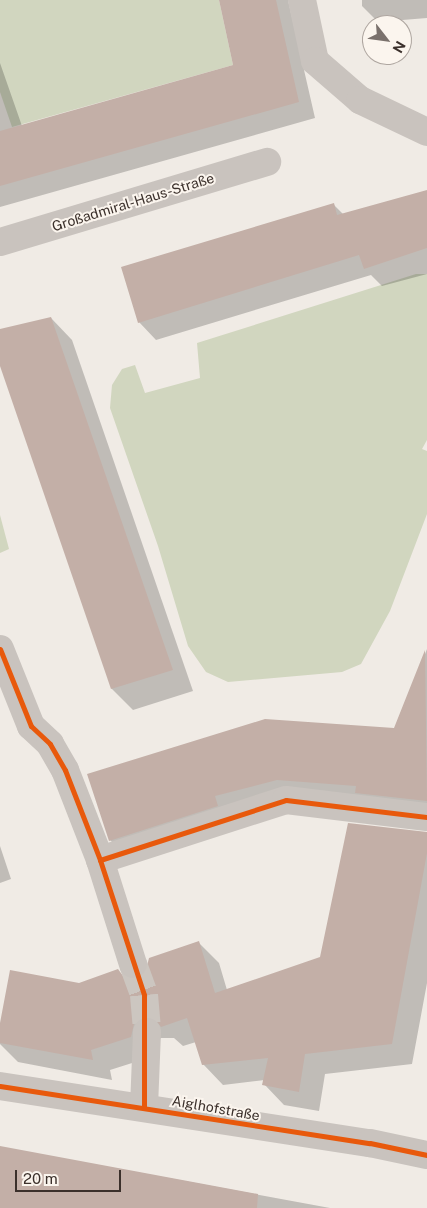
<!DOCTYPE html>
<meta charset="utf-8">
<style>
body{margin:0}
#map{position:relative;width:427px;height:1208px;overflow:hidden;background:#f0ebe5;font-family:"Public Sans",sans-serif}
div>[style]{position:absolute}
.green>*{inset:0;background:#d1d6bf}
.shadow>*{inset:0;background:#0003}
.building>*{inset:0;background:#c3afa7}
.minor-tunnel>*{height:28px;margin-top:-14px;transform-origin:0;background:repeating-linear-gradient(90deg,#ccc6c0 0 28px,transparent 0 42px)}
.minor>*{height:28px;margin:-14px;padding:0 14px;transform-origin:14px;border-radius:14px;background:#c9c3be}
.cycleway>*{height:5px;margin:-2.5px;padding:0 2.5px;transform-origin:2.5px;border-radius:2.5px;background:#e8590c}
span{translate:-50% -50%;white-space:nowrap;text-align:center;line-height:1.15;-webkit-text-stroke:4px #fbf5ee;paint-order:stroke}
.street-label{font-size:14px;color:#3b302b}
.north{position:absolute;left:362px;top:15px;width:50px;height:50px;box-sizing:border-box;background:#fbf5ee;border:1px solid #aea6a0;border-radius:50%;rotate:120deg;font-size:14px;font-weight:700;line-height:20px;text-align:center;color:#3b302b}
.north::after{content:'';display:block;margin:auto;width:18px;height:22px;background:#7a716c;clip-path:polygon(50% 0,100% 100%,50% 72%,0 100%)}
.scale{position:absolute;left:15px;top:1170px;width:106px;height:22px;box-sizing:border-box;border:2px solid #3b302b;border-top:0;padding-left:6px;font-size:15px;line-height:18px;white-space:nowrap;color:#3b302b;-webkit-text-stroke:4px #fbf5ee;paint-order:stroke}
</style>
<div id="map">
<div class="green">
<div style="clip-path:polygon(0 0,219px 0,233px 65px,12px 127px,0 92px)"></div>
<div style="clip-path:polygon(416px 274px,427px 274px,427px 440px,422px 449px,427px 451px,427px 514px,390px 611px,361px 664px,342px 672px,228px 682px,206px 672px,188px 646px,158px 546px,110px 408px,112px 385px,122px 369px,135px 365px,145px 393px,200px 378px,197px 343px)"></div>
<div style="clip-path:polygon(0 515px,9px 549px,0 553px)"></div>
</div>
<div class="shadow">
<div style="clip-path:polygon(220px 0,288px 0,315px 118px,0 207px,0 63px,22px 126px,235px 66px)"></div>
<div style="clip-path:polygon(362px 0,427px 0,427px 18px,378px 22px,362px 6px)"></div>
<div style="clip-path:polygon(427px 191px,427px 274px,382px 286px,371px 275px,156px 340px,139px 322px,333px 204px,344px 215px)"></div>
<div style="clip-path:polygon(51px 318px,72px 340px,193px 691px,133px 710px,112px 689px,0 362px,0 330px)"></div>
<div style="clip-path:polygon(427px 649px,427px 817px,295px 797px,128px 858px,110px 840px,89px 774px,395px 730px)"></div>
<div style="clip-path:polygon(427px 836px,427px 983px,412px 1064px,325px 1074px,319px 1111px,284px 1105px,264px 1084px,265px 1080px,223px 1085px,203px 1064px,196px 1042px,183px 1046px,174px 1038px,161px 1038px,153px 1044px,151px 1057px,110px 1070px,112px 1080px,18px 1062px,0 1044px,0 1030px,79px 984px,118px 971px,125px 978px,137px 980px,199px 943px,219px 963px,227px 990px,321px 958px)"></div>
<div style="clip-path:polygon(0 846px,11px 879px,0 883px)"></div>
<div style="clip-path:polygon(0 1147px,330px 1208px,0 1208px)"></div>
</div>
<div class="building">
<div style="clip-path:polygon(219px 0,276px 0,299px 102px,0 186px,0 131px,233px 65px)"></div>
<div style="clip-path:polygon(427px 190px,427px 248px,364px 269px,359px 255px,138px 323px,121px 267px,334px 203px,337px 215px)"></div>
<div style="clip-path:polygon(51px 317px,173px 670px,111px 689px,0 366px,0 329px)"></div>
<div style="clip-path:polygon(425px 650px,427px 801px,355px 793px,356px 786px,277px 780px,215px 796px,218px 806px,109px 841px,87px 774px,265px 719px,394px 728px)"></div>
<div style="clip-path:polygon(348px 823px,427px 832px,427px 853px,392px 1044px,305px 1054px,299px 1092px,262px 1085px,268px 1058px,202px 1065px,187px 1018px,161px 1027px,155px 1019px,140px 1018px,134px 1024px,131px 1037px,91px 1050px,93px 1060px,0 1043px,0 1023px,10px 970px,79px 983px,118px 969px,123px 976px,137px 979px,145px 974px,149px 958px,199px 941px,215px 993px,320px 957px)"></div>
<div style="clip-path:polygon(0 1146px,258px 1194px,257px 1208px,0 1208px)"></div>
</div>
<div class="minor-tunnel">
<div style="left:133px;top:964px;width:33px;rotate:70deg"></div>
<div style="left:144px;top:995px;width:37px;rotate:85deg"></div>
</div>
<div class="minor">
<div style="left:302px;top:0;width:62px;rotate:78deg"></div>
<div style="left:315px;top:61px;width:60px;rotate:40.9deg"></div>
<div style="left:360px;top:100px;width:74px;rotate:25.5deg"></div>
<div style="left:0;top:242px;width:279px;rotate:-16.7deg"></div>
<div style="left:0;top:649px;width:83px;rotate:68.1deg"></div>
<div style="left:31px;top:726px;width:26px;rotate:43deg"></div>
<div style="left:50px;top:744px;width:30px;rotate:60deg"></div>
<div style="left:65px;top:770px;width:97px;rotate:68.7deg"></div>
<div style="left:100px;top:860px;width:109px;rotate:72.4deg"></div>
<div style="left:100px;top:860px;width:195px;rotate:-17.9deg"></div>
<div style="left:286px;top:800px;width:142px;rotate:6.9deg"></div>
<div style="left:0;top:1086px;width:374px;rotate:8.8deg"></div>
<div style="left:370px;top:1143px;width:58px;rotate:11.9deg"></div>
<div style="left:144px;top:1107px;width:75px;rotate:-87.7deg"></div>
</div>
<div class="cycleway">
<div style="left:0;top:649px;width:83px;rotate:68.1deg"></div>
<div style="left:31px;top:726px;width:26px;rotate:43deg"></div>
<div style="left:50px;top:744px;width:30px;rotate:60deg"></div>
<div style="left:65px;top:770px;width:97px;rotate:68.7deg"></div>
<div style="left:100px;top:860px;width:142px;rotate:71.9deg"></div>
<div style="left:144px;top:995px;width:112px;rotate:90deg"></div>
<div style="left:100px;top:860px;width:195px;rotate:-17.9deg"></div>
<div style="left:286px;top:800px;width:142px;rotate:6.9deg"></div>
<div style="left:0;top:1086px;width:374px;rotate:8.8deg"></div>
<div style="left:370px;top:1143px;width:58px;rotate:11.9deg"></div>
</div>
<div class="street-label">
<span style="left:133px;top:202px;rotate:-17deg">Großadmiral-Haus-Straße</span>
<span style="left:216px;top:1108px;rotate:10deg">Aiglhofstraße</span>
</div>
<div class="north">N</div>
<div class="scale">20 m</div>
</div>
